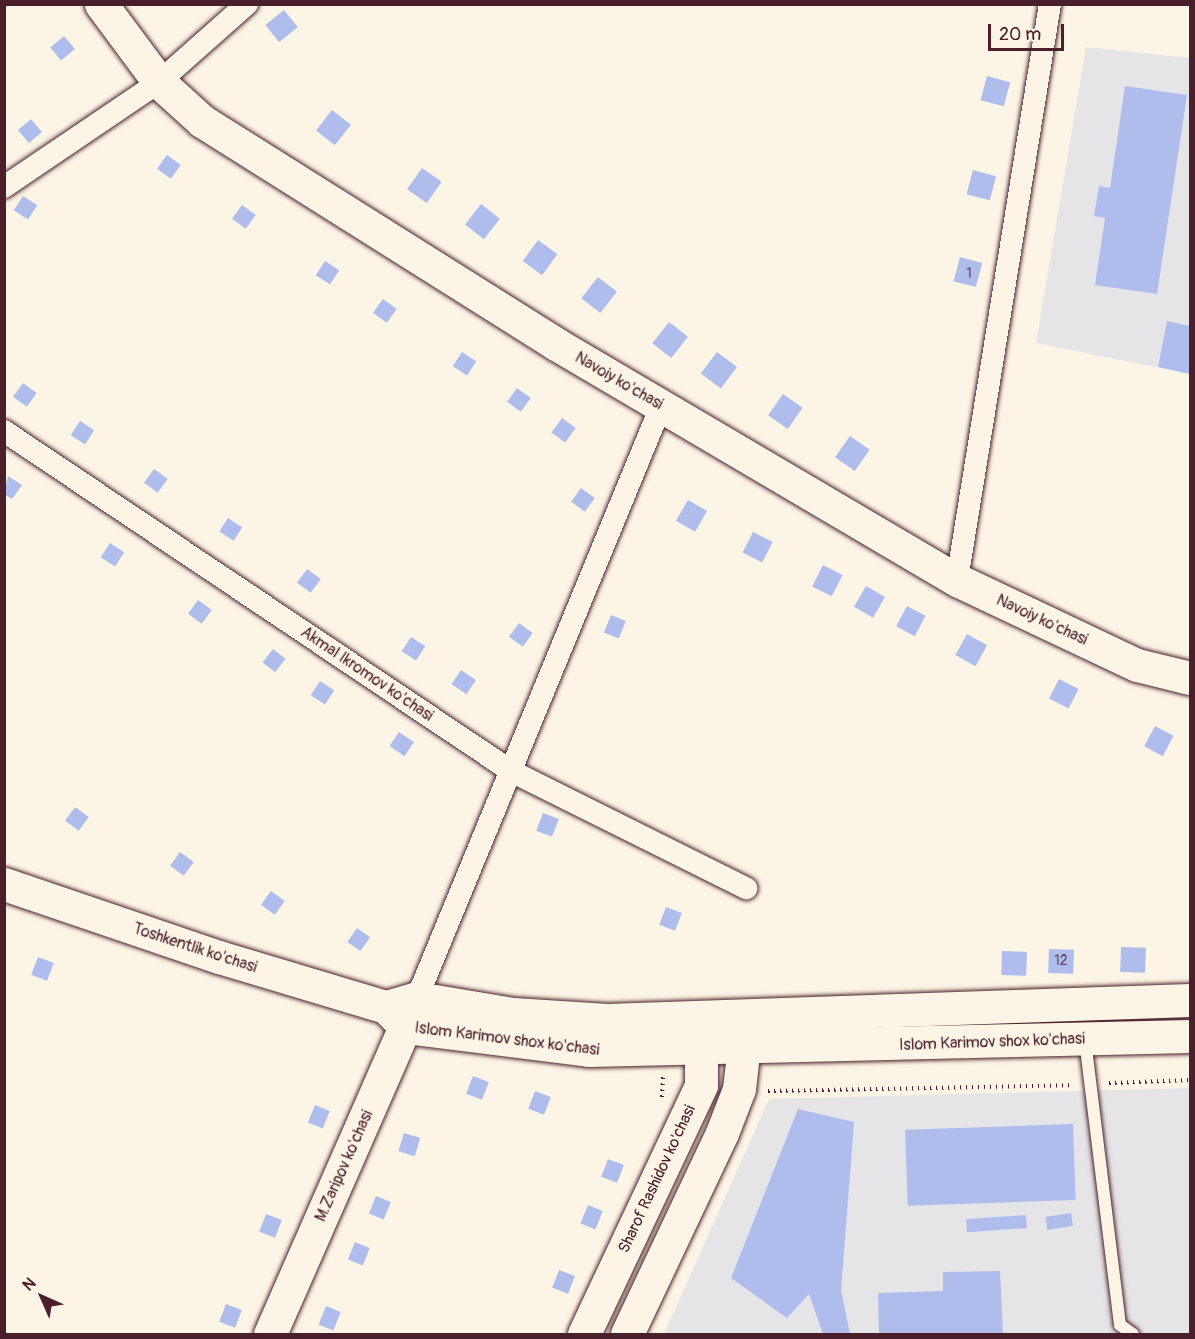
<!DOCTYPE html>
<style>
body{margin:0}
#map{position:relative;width:1195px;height:1339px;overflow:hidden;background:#fcf5e5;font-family:Pangolin,sans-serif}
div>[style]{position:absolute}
.built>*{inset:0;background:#e5e4e7}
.building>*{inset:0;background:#afbded;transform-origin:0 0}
.path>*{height:4px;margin-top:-2px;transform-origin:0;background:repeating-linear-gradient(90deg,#4a1f2b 0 1.5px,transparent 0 6px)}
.roads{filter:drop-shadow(0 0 2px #4a1f2b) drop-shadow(0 0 2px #4a1f2b)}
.lane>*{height:12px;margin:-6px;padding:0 6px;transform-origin:6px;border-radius:6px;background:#fcf5e5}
.street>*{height:22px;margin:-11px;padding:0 11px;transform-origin:11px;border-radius:11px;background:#fcf5e5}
.secondary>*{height:33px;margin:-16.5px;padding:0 16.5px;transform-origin:16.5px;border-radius:16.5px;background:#fcf5e5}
span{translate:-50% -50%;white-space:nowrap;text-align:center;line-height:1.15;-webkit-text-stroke:4.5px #fcf5e5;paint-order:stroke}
.number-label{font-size:14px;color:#63465c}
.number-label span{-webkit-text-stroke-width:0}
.street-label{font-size:16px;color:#4a1f2b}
.frame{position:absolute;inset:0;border:6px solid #4a1f2b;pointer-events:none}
.north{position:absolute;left:12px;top:1267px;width:60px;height:60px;-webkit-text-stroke:4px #fcf5e5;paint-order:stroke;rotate:315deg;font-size:16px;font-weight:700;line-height:24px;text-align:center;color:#4a1f2b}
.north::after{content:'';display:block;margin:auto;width:21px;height:27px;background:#4a1f2b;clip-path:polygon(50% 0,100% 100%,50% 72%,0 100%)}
.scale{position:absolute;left:988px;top:24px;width:76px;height:27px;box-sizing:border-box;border:3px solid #4a1f2b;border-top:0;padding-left:8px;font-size:18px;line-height:21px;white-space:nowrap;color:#4a1f2b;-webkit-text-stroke:4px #fcf5e5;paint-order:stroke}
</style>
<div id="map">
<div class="built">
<div style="clip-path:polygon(1086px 47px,1190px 58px,1190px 374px,1036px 343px)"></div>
<div style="clip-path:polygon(1190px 1088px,1190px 1334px,664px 1334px,769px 1099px)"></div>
</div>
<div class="building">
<div style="left:284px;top:10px;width:22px;height:24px;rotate:51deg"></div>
<div style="left:64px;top:36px;width:17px;height:18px;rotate:50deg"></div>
<div style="left:987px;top:76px;width:24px;height:25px;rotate:15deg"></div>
<div style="clip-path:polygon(1125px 86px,1187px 95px,1157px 294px,1095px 285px,1105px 218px,1094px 216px,1099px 186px,1110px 188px)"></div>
<div style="left:332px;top:110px;width:24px;height:26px;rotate:38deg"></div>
<div style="left:31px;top:119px;width:17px;height:17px;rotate:50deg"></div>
<div style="left:167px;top:155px;width:17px;height:17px;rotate:36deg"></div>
<div style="left:422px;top:168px;width:24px;height:26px;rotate:35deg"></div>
<div style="left:973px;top:170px;width:24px;height:25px;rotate:15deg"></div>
<div style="left:23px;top:196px;width:17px;height:17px;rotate:33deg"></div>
<div style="left:481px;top:204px;width:24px;height:26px;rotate:38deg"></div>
<div style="left:242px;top:205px;width:17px;height:17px;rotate:36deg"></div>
<div style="left:538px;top:240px;width:24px;height:26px;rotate:36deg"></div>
<div style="left:960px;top:257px;width:23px;height:25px;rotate:15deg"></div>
<div style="left:325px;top:261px;width:17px;height:17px;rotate:33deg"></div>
<div style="left:598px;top:277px;width:24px;height:27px;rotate:38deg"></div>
<div style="left:383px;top:299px;width:17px;height:17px;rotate:36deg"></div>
<div style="clip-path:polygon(1167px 321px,1190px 326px,1190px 374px,1158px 367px)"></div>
<div style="left:669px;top:322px;width:24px;height:27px;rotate:38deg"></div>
<div style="left:462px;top:352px;width:17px;height:17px;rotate:33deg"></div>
<div style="left:717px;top:352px;width:25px;height:27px;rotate:37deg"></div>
<div style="left:23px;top:383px;width:17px;height:17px;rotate:36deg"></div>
<div style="left:517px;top:388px;width:17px;height:17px;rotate:36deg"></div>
<div style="left:783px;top:394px;width:24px;height:26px;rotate:35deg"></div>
<div style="left:562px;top:418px;width:17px;height:18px;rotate:36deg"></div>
<div style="left:80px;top:421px;width:17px;height:17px;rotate:33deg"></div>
<div style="left:850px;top:436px;width:24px;height:26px;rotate:35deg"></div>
<div style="left:154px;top:469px;width:17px;height:17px;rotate:36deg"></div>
<div style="clip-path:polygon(8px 476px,22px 485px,12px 499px,4px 494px)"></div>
<div style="left:581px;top:488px;width:17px;height:17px;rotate:36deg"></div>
<div style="left:688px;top:500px;width:22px;height:24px;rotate:30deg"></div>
<div style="left:228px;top:518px;width:17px;height:16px;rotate:33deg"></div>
<div style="left:753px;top:532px;width:22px;height:23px;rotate:27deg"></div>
<div style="left:110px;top:543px;width:17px;height:17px;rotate:33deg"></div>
<div style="left:823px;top:565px;width:22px;height:24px;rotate:27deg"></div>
<div style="left:307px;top:569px;width:17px;height:17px;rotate:36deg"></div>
<div style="left:866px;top:586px;width:22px;height:24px;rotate:30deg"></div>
<div style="left:198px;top:600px;width:17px;height:17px;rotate:36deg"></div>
<div style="left:907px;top:606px;width:21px;height:23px;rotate:28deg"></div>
<div style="left:611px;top:615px;width:16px;height:19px;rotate:22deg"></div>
<div style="left:519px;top:623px;width:17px;height:17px;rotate:36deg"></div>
<div style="left:967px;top:634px;width:23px;height:24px;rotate:29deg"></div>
<div style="left:411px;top:637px;width:17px;height:17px;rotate:33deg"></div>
<div style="left:273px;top:649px;width:16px;height:17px;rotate:38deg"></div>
<div style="left:461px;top:670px;width:18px;height:17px;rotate:34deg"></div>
<div style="left:1059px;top:679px;width:22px;height:22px;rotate:27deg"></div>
<div style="left:320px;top:681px;width:17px;height:17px;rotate:33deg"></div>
<div style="left:1155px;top:726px;width:21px;height:23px;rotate:28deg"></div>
<div style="left:399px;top:732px;width:18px;height:17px;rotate:34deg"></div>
<div style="left:75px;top:807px;width:17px;height:17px;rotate:36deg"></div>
<div style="left:543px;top:813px;width:17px;height:19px;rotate:21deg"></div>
<div style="left:180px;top:852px;width:17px;height:17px;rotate:36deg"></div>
<div style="left:271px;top:891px;width:17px;height:17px;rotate:36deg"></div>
<div style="left:666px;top:907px;width:17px;height:19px;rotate:21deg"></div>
<div style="left:357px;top:928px;width:16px;height:17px;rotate:35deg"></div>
<div style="left:1121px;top:947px;width:25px;height:25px;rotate:2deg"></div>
<div style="left:1049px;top:949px;width:25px;height:24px;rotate:2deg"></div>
<div style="left:1002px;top:951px;width:25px;height:24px;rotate:2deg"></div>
<div style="left:38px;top:957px;width:17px;height:19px;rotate:21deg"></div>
<div style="left:473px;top:1076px;width:17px;height:19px;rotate:21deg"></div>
<div style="left:535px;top:1091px;width:17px;height:19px;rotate:21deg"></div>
<div style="left:315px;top:1105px;width:16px;height:19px;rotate:22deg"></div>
<div style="clip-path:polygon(798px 1109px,854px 1122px,841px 1290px,850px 1334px,823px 1334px,809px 1294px,787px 1318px,731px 1278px)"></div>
<div style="left:1073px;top:1124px;width:76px;height:168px;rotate:88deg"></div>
<div style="left:404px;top:1133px;width:17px;height:19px;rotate:17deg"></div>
<div style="left:608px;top:1159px;width:17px;height:19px;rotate:21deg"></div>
<div style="left:376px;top:1196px;width:16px;height:19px;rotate:22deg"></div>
<div style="left:588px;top:1205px;width:16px;height:20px;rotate:22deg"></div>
<div style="left:1071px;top:1213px;width:13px;height:26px;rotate:81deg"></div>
<div style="left:266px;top:1214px;width:17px;height:19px;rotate:21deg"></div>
<div style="left:1026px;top:1215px;width:13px;height:60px;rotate:86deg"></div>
<div style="left:355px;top:1242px;width:16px;height:19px;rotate:22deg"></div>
<div style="left:559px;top:1270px;width:17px;height:19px;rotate:21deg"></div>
<div style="clip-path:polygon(1000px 1271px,1003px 1334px,879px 1334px,878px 1293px,943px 1291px,943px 1272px)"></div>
<div style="left:226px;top:1304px;width:17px;height:19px;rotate:21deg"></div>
<div style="left:326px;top:1306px;width:16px;height:20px;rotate:22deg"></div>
</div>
<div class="path">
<div style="left:1109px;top:1083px;width:81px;rotate:-2.1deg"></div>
<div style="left:768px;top:1091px;width:304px;rotate:-1.1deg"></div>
<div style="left:662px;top:1097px;width:22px;rotate:-87deg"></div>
</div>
<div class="roads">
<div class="lane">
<div style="left:1085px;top:1040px;width:287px;rotate:83deg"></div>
<div style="left:1120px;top:1325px;width:16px;rotate:35deg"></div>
</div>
<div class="street">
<div style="left:4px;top:187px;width:187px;rotate:-34.1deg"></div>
<div style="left:159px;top:82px;width:118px;rotate:-41.6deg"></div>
<div style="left:4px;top:431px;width:610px;rotate:33.85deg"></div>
<div style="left:511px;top:771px;width:263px;rotate:26.5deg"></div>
<div style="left:957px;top:580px;width:583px;rotate:-80.83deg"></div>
<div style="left:417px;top:998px;width:640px;rotate:-67.6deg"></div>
</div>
<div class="secondary">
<div style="left:101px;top:4px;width:97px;rotate:53.4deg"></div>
<div style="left:159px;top:82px;width:58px;rotate:42.2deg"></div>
<div style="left:202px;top:121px;width:418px;rotate:32.2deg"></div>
<div style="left:556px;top:344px;width:465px;rotate:30.5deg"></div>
<div style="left:957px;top:580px;width:199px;rotate:25.3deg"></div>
<div style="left:1137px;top:665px;width:55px;rotate:13.8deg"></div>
<div style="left:4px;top:884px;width:227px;rotate:18.8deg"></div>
<div style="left:219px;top:957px;width:174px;rotate:16.7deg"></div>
<div style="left:386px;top:1007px;width:28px;rotate:46deg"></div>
<div style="left:405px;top:1027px;width:185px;rotate:7.1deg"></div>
<div style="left:589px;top:1050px;width:601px;rotate:-1.33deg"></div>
<div style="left:386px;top:1007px;width:32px;rotate:-16deg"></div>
<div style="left:417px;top:998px;width:97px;rotate:9.5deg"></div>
<div style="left:513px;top:1014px;width:94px;rotate:3.7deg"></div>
<div style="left:607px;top:1020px;width:583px;rotate:-1.96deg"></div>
<div style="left:270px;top:1334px;width:356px;rotate:-66.3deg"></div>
<div style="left:584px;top:1334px;width:275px;rotate:-64.8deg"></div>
<div style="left:701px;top:1085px;width:35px;rotate:-90deg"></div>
<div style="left:701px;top:1050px;width:22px;rotate:-77deg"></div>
<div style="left:627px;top:1334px;width:222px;rotate:-64.7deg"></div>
<div style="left:722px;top:1133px;width:47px;rotate:-68.9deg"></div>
<div style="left:739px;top:1089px;width:61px;rotate:-83.5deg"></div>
</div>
</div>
<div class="number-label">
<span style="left:969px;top:274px">1</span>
<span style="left:1061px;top:961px">12</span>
</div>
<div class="street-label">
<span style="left:619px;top:381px;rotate:30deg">Navoiy ko'chasi</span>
<span style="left:1042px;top:620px;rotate:25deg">Navoiy ko'chasi</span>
<span style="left:367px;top:674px;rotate:34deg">Akmal Ikromov ko'chasi</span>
<span style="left:195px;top:948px;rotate:18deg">Toshkentlik ko'chasi</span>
<span style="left:507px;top:1039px;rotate:7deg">Islom Karimov shox ko'chasi</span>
<span style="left:992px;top:1042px;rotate:-2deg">Islom Karimov shox ko'chasi</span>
<span style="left:344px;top:1166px;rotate:-66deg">M.Zaripov ko'chasi</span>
<span style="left:657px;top:1179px;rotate:-65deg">Sharof Rashidov ko'chasi</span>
</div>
<div class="frame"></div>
<div class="north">N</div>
<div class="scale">20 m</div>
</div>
